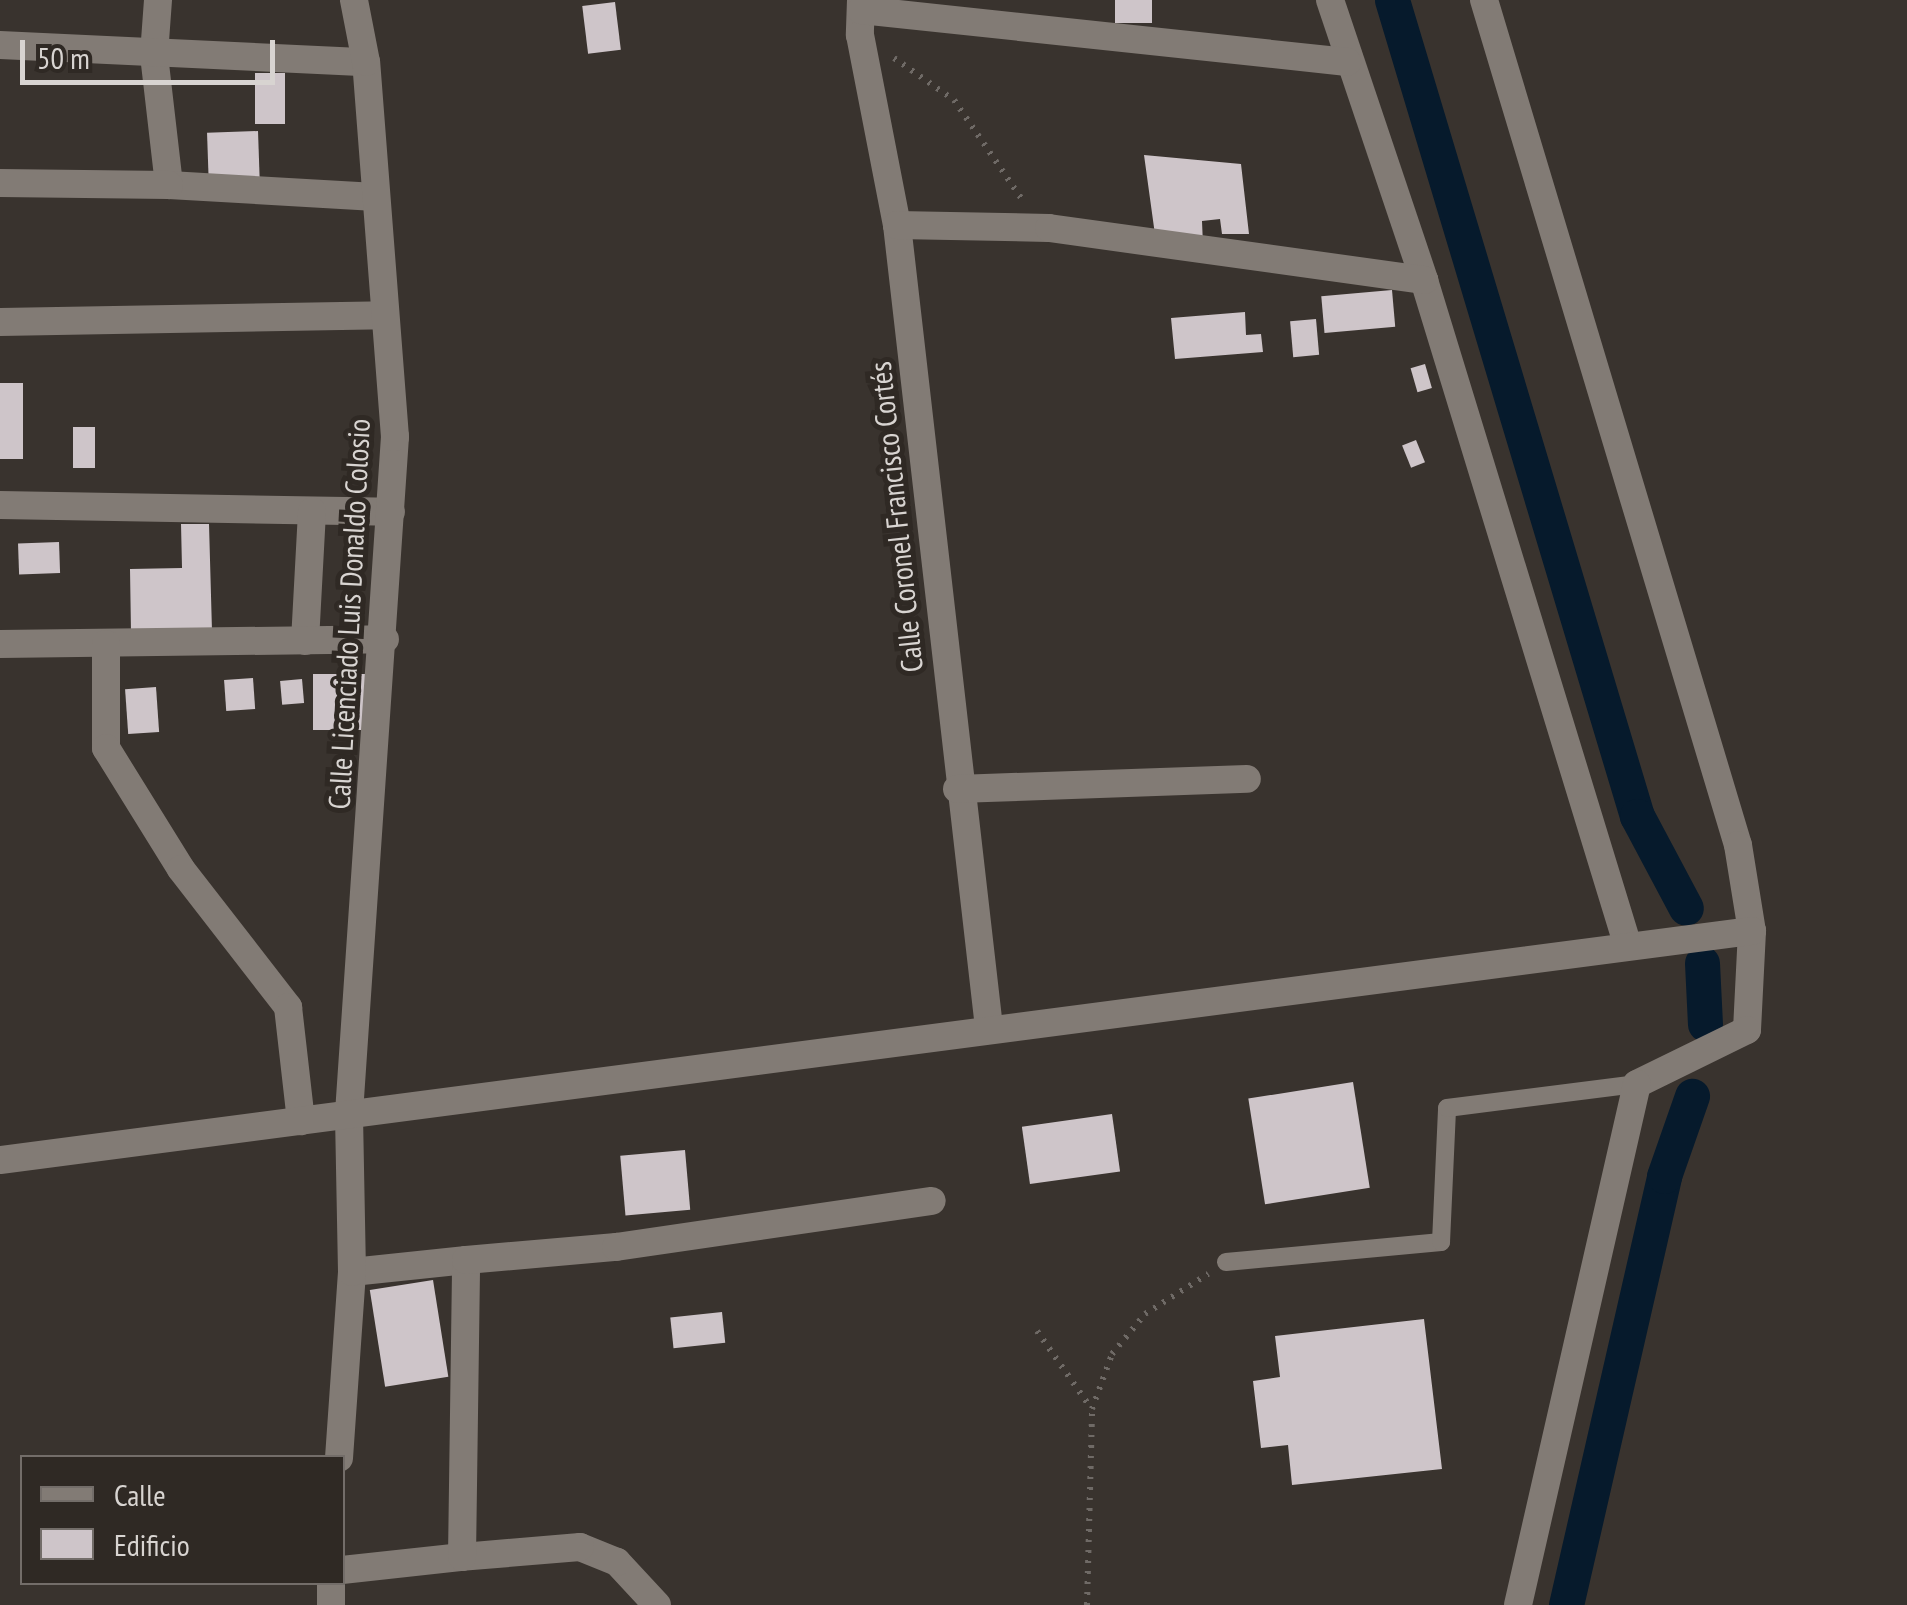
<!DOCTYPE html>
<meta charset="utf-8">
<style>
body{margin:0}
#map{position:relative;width:1907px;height:1605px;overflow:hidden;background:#39332e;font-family:"PT Sans Narrow",sans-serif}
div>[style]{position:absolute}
.canal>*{height:35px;margin:-17.5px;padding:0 17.5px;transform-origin:17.5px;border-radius:17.5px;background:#061a2c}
.building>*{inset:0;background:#cec5c9;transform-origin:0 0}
.path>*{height:6px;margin-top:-3px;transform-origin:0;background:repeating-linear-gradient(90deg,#6f6a66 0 2.5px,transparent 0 10.5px)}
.service>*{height:18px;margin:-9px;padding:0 9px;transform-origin:9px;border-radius:9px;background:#827b75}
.minor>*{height:28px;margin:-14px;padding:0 14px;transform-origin:14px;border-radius:14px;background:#827b75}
.tertiary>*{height:28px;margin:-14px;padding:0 14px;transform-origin:14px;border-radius:14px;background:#827b75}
span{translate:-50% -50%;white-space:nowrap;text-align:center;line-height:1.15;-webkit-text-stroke:10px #2f2924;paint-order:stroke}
.street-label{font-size:30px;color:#d8d4d1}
.legend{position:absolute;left:20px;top:1455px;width:325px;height:130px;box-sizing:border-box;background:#2f2924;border:2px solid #736d69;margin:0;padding:12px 18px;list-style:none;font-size:30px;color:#d8d4d1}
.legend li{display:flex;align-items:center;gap:20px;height:50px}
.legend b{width:50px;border:2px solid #736d69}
.scale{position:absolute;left:20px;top:40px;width:255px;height:45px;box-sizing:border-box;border:5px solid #d8d4d1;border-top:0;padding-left:12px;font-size:30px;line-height:35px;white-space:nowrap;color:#d8d4d1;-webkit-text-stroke:8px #2f2924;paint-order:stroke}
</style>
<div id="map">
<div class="canal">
<div style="left:1392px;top:0;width:852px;rotate:73.29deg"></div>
<div style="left:1637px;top:816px;width:104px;rotate:62deg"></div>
<div style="left:1702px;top:963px;width:61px;rotate:87.2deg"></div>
<div style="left:1566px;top:1605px;width:440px;rotate:-77.1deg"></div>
<div style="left:1664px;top:1176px;width:85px;rotate:-70.7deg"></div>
</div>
<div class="building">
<div style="left:1115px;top:0;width:37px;height:23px"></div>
<div style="left:615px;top:2px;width:48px;height:33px;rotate:83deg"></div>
<div style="left:255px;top:73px;width:30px;height:51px"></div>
<div style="left:258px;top:131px;width:49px;height:51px;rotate:88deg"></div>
<div style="clip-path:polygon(1144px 155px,1241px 164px,1249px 234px,1222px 234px,1220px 219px,1202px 221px,1203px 245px,1156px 242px)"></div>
<div style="left:1392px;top:290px;width:37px;height:71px;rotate:85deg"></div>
<div style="clip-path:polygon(1245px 312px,1246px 335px,1261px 334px,1263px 352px,1175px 359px,1171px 318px)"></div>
<div style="left:1316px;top:319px;width:36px;height:26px;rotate:85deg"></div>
<div style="left:1425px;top:364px;width:25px;height:15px;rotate:74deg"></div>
<div style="left:0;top:383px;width:23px;height:76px"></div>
<div style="left:73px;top:427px;width:22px;height:41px"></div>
<div style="left:1416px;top:440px;width:24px;height:15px;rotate:68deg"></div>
<div style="clip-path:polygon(181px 524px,209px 524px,212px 631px,131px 633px,130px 569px,182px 568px)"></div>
<div style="left:59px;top:542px;width:31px;height:41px;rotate:88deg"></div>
<div style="left:313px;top:674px;width:54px;height:56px"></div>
<div style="left:253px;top:678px;width:31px;height:29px;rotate:86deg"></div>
<div style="left:302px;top:679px;width:24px;height:22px;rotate:85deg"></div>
<div style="left:156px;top:687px;width:45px;height:31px;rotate:86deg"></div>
<div style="left:1353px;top:1082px;width:107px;height:106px;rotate:81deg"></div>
<div style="left:1112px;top:1114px;width:58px;height:91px;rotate:82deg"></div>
<div style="left:685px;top:1150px;width:60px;height:65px;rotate:85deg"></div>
<div style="left:433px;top:1280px;width:98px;height:64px;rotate:81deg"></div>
<div style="left:722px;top:1312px;width:31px;height:52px;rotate:84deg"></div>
<div style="clip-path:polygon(1424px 1319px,1442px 1469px,1292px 1485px,1288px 1445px,1261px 1448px,1253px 1381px,1280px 1377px,1275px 1336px)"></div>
</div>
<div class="path">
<div style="left:894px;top:58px;width:73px;rotate:35deg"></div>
<div style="left:954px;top:100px;width:119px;rotate:55.6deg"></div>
<div style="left:1037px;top:1331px;width:94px;rotate:55deg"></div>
<div style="left:1087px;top:1605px;width:196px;rotate:-88.5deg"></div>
<div style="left:1092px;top:1409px;width:59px;rotate:-70deg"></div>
<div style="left:1112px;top:1354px;width:52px;rotate:-50.5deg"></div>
<div style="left:1145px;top:1314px;width:75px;rotate:-32.4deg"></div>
</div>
<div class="service">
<div style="left:1226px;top:1262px;width:216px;rotate:-5.3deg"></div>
<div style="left:1441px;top:1242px;width:134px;rotate:-87.4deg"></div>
<div style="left:1447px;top:1108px;width:192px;rotate:-7.2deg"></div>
</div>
<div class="minor">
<div style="left:158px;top:0;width:55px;rotate:94.2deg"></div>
<div style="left:154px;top:55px;width:131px;rotate:83.4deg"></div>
<div style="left:169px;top:185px;width:207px;rotate:3.3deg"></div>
<div style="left:861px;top:0;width:35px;rotate:92deg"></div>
<div style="left:860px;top:35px;width:194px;rotate:79deg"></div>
<div style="left:897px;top:225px;width:808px;rotate:83.46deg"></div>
<div style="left:1330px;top:0;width:295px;rotate:71.4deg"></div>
<div style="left:1424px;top:280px;width:693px;rotate:72.98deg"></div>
<div style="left:861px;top:10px;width:489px;rotate:6.1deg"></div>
<div style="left:0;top:45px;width:366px;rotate:2.7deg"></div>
<div style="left:0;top:183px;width:169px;rotate:0.7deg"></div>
<div style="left:897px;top:225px;width:152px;rotate:1.1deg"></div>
<div style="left:1049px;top:228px;width:379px;rotate:7.9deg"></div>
<div style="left:0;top:322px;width:385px;rotate:-1deg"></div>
<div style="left:0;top:505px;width:391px;rotate:1deg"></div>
<div style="left:305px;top:641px;width:130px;rotate:-86.9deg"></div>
<div style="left:0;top:644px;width:385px;rotate:-0.7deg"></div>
<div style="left:106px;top:644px;width:104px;rotate:90deg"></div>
<div style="left:106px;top:748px;width:142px;rotate:58.2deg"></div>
<div style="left:181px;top:869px;width:175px;rotate:52.2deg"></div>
<div style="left:288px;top:1007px;width:115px;rotate:83.5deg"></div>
<div style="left:957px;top:789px;width:290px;rotate:-2deg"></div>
<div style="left:352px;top:1272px;width:115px;rotate:-6deg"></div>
<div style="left:339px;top:1458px;width:186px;rotate:-86deg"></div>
<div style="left:352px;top:1272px;width:159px;rotate:-91.1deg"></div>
<div style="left:349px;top:1113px;width:678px;rotate:-86.11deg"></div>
<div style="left:395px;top:437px;width:376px;rotate:-94.4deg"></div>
<div style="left:366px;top:62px;width:63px;rotate:-101deg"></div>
<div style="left:342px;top:1570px;width:121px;rotate:-6.2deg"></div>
<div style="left:331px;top:1605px;width:23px;rotate:-90deg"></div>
<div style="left:657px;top:1605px;width:59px;rotate:-132.9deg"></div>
<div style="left:617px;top:1562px;width:40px;rotate:-158deg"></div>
<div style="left:580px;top:1547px;width:118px;rotate:175.2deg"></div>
<div style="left:462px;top:1557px;width:297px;rotate:-89.2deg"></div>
<div style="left:466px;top:1260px;width:151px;rotate:-5deg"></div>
<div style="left:616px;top:1247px;width:319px;rotate:-8.3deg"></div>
</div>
<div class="tertiary">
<div style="left:1484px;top:0;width:882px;rotate:73.27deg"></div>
<div style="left:1738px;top:845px;width:87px;rotate:80.8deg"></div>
<div style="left:1752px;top:931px;width:99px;rotate:92.9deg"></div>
<div style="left:1747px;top:1030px;width:123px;rotate:153.9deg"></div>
<div style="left:1637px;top:1084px;width:534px;rotate:102.87deg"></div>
<div style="left:0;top:1160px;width:1767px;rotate:-7.45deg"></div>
</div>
<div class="street-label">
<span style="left:896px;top:517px;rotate:-96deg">Calle Coronel Francisco Cortés</span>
<span style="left:349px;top:614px;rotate:-87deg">Calle Licenciado Luis Donaldo Colosio</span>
</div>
<ul class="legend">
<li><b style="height:12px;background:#827b75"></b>Calle</li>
<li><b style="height:28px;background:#cec5c9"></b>Edificio</li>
</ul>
<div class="scale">50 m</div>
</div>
